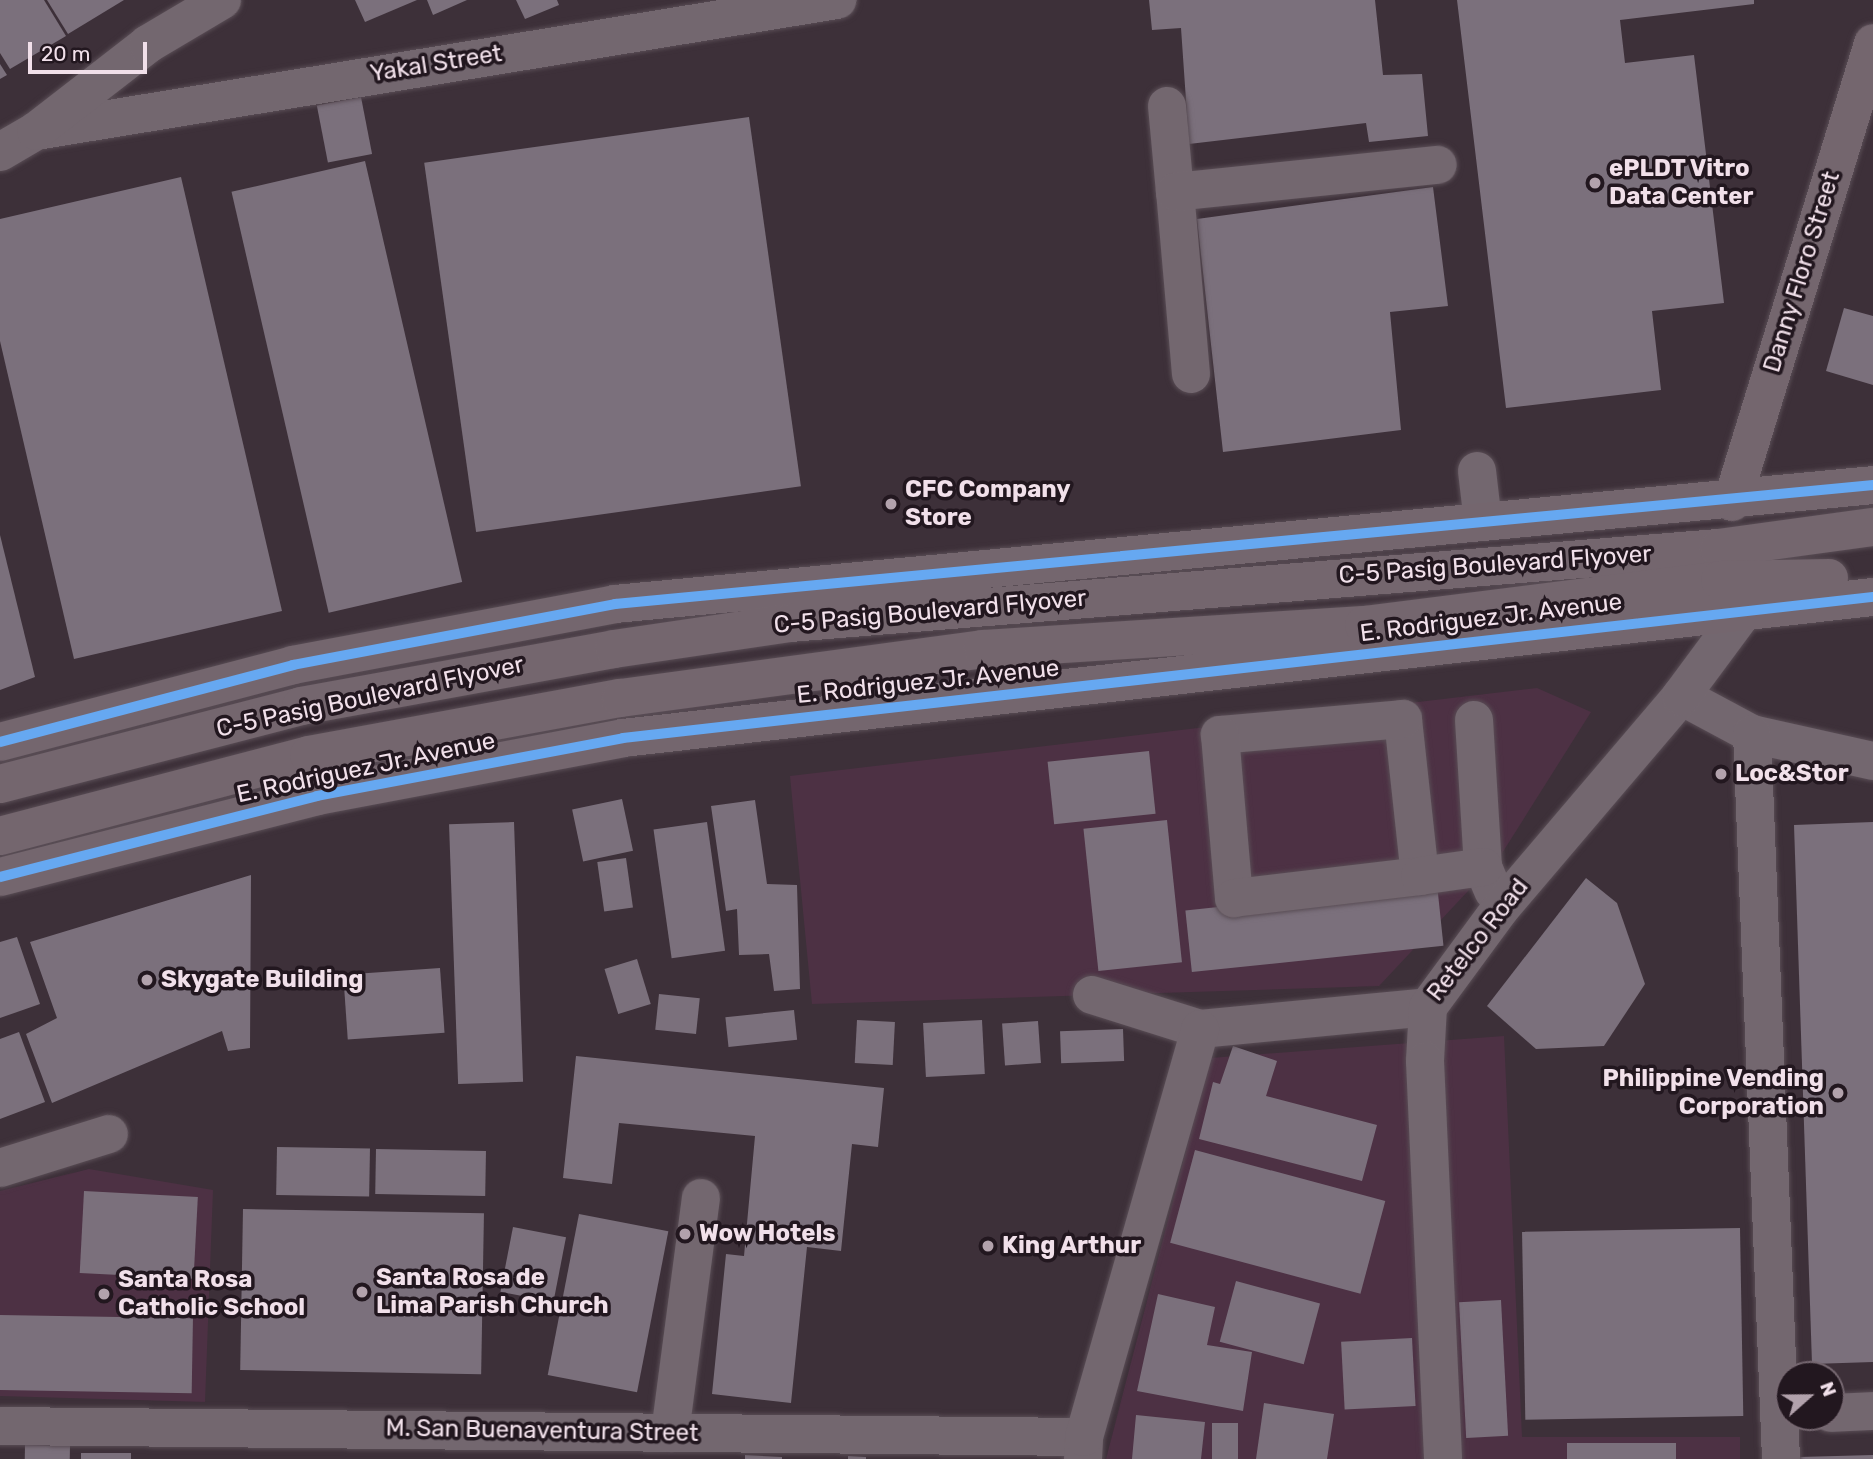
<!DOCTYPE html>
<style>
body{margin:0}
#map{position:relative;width:1873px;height:1459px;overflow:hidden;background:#3d3039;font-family:Rubik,sans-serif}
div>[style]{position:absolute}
.built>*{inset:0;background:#4d3144}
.building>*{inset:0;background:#7b707c;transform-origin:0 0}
.roads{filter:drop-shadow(0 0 2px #594d55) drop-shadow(0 0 2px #594d55)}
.minor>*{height:38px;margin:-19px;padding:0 19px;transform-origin:19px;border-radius:19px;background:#73676f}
.major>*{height:38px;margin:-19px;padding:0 19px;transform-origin:19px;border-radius:19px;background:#74666e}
.cycleway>*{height:10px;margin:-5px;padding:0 5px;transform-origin:5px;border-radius:5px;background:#66a8f1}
.dots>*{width:19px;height:19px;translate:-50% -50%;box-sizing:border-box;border:4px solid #22171f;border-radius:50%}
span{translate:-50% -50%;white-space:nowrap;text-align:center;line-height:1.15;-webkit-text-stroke:7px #22171f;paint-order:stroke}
.street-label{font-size:24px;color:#f1e0ea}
.poi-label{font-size:24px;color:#f1e0ea;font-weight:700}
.left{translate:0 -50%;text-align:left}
.right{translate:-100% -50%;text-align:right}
.north{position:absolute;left:1775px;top:1361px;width:70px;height:70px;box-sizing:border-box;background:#22171f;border:2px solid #756770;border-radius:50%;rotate:69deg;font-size:19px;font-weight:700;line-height:28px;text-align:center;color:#f1e0ea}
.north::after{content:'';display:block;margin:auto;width:24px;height:32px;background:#b2a2ac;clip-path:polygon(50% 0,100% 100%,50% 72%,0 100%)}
.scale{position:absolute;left:28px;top:42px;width:119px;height:32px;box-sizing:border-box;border:4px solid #f1e0ea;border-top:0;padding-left:9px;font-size:21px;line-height:24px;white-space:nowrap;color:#f1e0ea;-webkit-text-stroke:5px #22171f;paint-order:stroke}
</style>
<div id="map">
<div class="built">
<div style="clip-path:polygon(1537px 688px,1591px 712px,1499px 858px,1379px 986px,812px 1004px,790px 776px)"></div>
<div style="clip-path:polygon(1504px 1036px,1522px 1437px,1740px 1437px,1740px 1459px,1106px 1459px,1210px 1058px)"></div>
<div style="clip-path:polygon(89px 1169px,213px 1190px,205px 1402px,0 1396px,0 1191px)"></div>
</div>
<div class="building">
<div style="clip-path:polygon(0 0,44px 0,66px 36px,10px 69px,0 53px)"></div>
<div style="clip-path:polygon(47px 0,124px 0,68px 34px)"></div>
<div style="clip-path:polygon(355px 0,417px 0,365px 22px)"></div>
<div style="clip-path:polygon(427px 0,467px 0,433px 15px)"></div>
<div style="clip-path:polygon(516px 0,557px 0,559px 5px,525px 19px)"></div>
<div style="clip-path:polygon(1149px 0,1375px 0,1383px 75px,1422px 74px,1428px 136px,1369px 142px,1366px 123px,1189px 144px,1181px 28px,1152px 30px)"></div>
<div style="clip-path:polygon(1457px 0,1754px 0,1754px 4px,1620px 20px,1625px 63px,1694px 55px,1724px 303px,1652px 311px,1661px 390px,1506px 408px)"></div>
<div style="clip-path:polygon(0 64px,7px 75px,0 79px)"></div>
<div style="left:361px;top:97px;width:58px;height:45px;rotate:79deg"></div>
<div style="left:749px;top:117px;width:373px;height:328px;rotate:82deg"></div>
<div style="left:365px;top:161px;width:432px;height:137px;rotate:77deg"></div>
<div style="clip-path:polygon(181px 177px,282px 611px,74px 659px,0 341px,0 219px)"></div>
<div style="clip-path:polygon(1433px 187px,1448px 306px,1390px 312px,1401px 430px,1223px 452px,1197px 219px)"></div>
<div style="clip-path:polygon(1844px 308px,1873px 316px,1873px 385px,1826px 371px)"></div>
<div style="clip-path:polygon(0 535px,35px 677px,0 690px)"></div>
<div style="left:1149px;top:751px;width:63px;height:102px;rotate:84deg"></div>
<div style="left:622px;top:799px;width:53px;height:51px;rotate:78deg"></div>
<div style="clip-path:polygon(755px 800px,767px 884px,797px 885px,800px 989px,774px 991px,769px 954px,739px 955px,737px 909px,726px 911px,711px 806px)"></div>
<div style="left:1167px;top:820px;width:143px;height:84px;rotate:84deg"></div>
<div style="left:514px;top:822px;width:260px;height:65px;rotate:88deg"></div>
<div style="left:707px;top:822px;width:130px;height:54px;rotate:82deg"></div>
<div style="clip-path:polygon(1873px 822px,1873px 1362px,1812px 1364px,1794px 825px)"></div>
<div style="left:626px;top:858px;width:50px;height:29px;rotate:82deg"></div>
<div style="clip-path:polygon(251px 875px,250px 1048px,228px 1051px,222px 1031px,52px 1103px,26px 1034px,57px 1018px,30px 942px)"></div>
<div style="clip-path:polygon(1586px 878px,1617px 903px,1645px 984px,1604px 1046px,1536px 1049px,1487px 1006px)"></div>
<div style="left:1437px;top:884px;width:62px;height:253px;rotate:84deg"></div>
<div style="clip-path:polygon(17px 937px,40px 1004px,0 1018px,0 942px)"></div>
<div style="left:637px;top:959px;width:47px;height:34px;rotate:73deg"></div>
<div style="left:440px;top:968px;width:65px;height:97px;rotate:86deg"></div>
<div style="left:659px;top:994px;width:41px;height:36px;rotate:6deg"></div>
<div style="left:794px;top:1010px;width:30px;height:69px;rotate:84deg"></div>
<div style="left:857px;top:1020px;width:38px;height:43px;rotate:3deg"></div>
<div style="left:982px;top:1020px;width:54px;height:59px;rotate:87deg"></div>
<div style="left:1038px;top:1021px;width:42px;height:36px;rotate:86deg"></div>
<div style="left:1123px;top:1029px;width:32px;height:63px;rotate:88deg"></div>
<div style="clip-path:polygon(19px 1032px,45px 1102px,0 1119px,0 1039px)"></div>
<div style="clip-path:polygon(1233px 1046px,1277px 1061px,1266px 1096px,1377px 1125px,1362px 1181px,1199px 1139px,1213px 1082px,1220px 1084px)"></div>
<div style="clip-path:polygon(576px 1056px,884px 1088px,878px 1147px,852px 1144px,841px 1251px,807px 1247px,791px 1403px,712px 1394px,726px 1254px,744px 1256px,755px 1136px,619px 1123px,612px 1184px,563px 1178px)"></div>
<div style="left:277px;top:1147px;width:93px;height:48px;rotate:1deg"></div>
<div style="left:376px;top:1149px;width:110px;height:45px;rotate:1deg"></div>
<div style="left:1195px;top:1150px;width:197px;height:96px;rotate:15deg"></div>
<div style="left:84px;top:1191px;width:114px;height:82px;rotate:3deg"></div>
<div style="left:243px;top:1209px;width:241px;height:161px;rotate:1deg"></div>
<div style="left:579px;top:1214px;width:91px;height:164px;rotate:11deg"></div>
<div style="left:513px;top:1227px;width:54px;height:66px;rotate:11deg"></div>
<div style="left:1740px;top:1228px;width:188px;height:218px;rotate:89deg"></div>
<div style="left:1236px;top:1281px;width:87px;height:63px;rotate:15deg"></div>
<div style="clip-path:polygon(1158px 1294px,1215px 1307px,1207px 1345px,1252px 1352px,1243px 1411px,1137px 1391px)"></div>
<div style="left:1501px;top:1300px;width:136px;height:42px;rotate:87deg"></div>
<div style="left:0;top:1315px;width:193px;height:75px;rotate:1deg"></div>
<div style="left:1412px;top:1338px;width:68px;height:71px;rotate:87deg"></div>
<div style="clip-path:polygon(1264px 1403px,1334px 1414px,1327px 1459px,1256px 1459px)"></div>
<div style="clip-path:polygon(1136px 1415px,1205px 1422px,1201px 1459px,1132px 1459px)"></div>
<div style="left:1212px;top:1423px;width:26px;height:36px"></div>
<div style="left:1567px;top:1443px;width:109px;height:16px"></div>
<div style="left:25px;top:1445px;width:45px;height:14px;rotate:1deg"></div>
<div style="left:81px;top:1453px;width:50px;height:6px"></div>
<div style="clip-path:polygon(745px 1455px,782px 1457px,782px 1459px,745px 1459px)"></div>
<div style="clip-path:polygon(1873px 1455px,1873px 1459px,1799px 1459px,1799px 1457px)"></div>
<div style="clip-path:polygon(848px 1456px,866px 1457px,866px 1459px,848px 1459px)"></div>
</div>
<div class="roads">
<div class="minor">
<div style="left:1167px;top:106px;width:86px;rotate:84.7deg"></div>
<div style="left:36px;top:131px;width:812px;rotate:-9.29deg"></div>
<div style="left:0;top:152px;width:42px;rotate:-30.3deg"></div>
<div style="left:36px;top:131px;width:142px;rotate:-37.8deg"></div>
<div style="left:148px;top:44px;width:86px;rotate:-30.7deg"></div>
<div style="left:1191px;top:374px;width:183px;rotate:-95deg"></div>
<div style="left:1175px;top:192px;width:264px;rotate:-5.9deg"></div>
<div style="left:1477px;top:471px;width:51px;rotate:83.3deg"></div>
<div style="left:1681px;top:696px;width:81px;rotate:28.2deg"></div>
<div style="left:1752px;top:734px;width:124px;rotate:12.6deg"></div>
<div style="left:1474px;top:720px;width:147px;rotate:86.5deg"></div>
<div style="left:1483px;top:867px;width:26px;rotate:67deg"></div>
<div style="left:1752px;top:734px;width:726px;rotate:87.71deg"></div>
<div style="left:1420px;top:876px;width:158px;rotate:-96.2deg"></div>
<div style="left:1403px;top:719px;width:184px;rotate:175deg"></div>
<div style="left:1220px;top:735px;width:164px;rotate:85.1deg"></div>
<div style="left:1234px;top:898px;width:187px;rotate:-6.7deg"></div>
<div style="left:1420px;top:876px;width:64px;rotate:-8.1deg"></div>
<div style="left:1092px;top:995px;width:113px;rotate:17.5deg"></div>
<div style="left:1200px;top:1029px;width:229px;rotate:-5.5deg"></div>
<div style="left:1428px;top:1007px;width:122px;rotate:-53.7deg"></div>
<div style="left:1500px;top:909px;width:280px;rotate:-49.6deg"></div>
<div style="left:1681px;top:696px;width:109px;rotate:-53.5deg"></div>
<div style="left:1428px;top:1007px;width:54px;rotate:93.2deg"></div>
<div style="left:1425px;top:1061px;width:398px;rotate:87.4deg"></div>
<div style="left:0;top:1168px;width:114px;rotate:-17.3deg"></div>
<div style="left:1831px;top:1413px;width:42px;rotate:-2.7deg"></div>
<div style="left:0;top:1426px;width:1084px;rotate:0.58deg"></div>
<div style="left:670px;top:1433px;width:237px;rotate:-82.5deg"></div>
<div style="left:1083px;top:1459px;width:22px;rotate:-87deg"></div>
<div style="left:1084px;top:1437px;width:424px;rotate:-74.1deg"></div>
</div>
<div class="major">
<div style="left:1732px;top:502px;width:480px;rotate:-72.9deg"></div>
<div style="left:0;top:742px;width:303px;rotate:-14.7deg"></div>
<div style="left:293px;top:665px;width:328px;rotate:-10.7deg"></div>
<div style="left:615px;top:604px;width:1264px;rotate:-5.4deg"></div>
<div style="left:0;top:784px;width:311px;rotate:-14.5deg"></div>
<div style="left:301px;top:706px;width:318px;rotate:-10.3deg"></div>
<div style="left:614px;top:649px;width:178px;rotate:-8.4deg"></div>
<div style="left:790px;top:623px;width:932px;rotate:-4.62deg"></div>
<div style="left:1719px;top:548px;width:155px;rotate:-7.8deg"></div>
<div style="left:0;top:836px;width:319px;rotate:-14.7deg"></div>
<div style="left:309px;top:755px;width:317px;rotate:-10.4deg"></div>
<div style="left:621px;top:698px;width:365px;rotate:-7.7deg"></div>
<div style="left:983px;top:649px;width:382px;rotate:-3.6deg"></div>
<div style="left:1364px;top:625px;width:359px;rotate:-7.2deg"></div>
<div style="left:1720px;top:580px;width:109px;rotate:-1.1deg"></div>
<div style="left:0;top:877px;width:327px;rotate:-14.3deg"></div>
<div style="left:317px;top:796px;width:311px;rotate:-10.7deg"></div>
<div style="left:623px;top:738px;width:1258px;rotate:-6.44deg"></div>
</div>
</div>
<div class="cycleway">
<div style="left:0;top:742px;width:303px;rotate:-14.7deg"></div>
<div style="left:293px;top:665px;width:328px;rotate:-10.7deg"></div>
<div style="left:615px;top:604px;width:1264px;rotate:-5.4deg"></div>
<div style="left:0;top:877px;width:327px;rotate:-14.3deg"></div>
<div style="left:317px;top:796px;width:311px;rotate:-10.7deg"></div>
<div style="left:623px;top:738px;width:1258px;rotate:-6.44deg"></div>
</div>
<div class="dots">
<div style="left:1595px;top:183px;background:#b2a2ac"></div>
<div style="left:891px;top:504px;background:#b2a2ac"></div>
<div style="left:1721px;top:774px;background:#b2a2ac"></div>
<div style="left:147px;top:980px;background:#b2a2ac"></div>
<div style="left:1838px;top:1093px;background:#b2a2ac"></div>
<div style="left:685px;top:1234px;background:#b2a2ac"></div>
<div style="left:988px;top:1246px;background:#b2a2ac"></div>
<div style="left:362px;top:1292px;background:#b2a2ac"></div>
<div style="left:104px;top:1294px;background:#b2a2ac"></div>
</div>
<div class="street-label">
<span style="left:436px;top:64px;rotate:-9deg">Yakal Street</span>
<span style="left:1802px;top:272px;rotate:-73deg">Danny Floro Street</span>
<span style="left:1495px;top:565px;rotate:-4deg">C-5 Pasig Boulevard Flyover</span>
<span style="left:930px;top:612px;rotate:-5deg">C-5 Pasig Boulevard Flyover</span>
<span style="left:1491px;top:618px;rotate:-7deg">E. Rodriguez Jr. Avenue</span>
<span style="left:928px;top:682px;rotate:-6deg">E. Rodriguez Jr. Avenue</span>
<span style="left:370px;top:697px;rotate:-12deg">C-5 Pasig Boulevard Flyover</span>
<span style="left:366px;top:768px;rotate:-12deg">E. Rodriguez Jr. Avenue</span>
<span style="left:1478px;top:940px;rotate:-52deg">Retelco Road</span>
<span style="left:542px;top:1431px;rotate:1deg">M. San Buenaventura Street</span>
</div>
<div class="poi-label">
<span class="left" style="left:1609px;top:183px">ePLDT Vitro<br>Data Center</span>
<span class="left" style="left:905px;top:504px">CFC Company<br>Store</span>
<span class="left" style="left:1735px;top:774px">Loc&amp;Stor</span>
<span class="left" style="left:161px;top:980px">Skygate Building</span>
<span class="right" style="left:1824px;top:1093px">Philippine Vending<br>Corporation</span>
<span class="left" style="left:699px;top:1234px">Wow Hotels</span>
<span class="left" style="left:1002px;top:1246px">King Arthur</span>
<span class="left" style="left:376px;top:1292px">Santa Rosa de<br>Lima Parish Church</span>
<span class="left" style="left:118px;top:1294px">Santa Rosa<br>Catholic School</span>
</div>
<div class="north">N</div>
<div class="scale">20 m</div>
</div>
